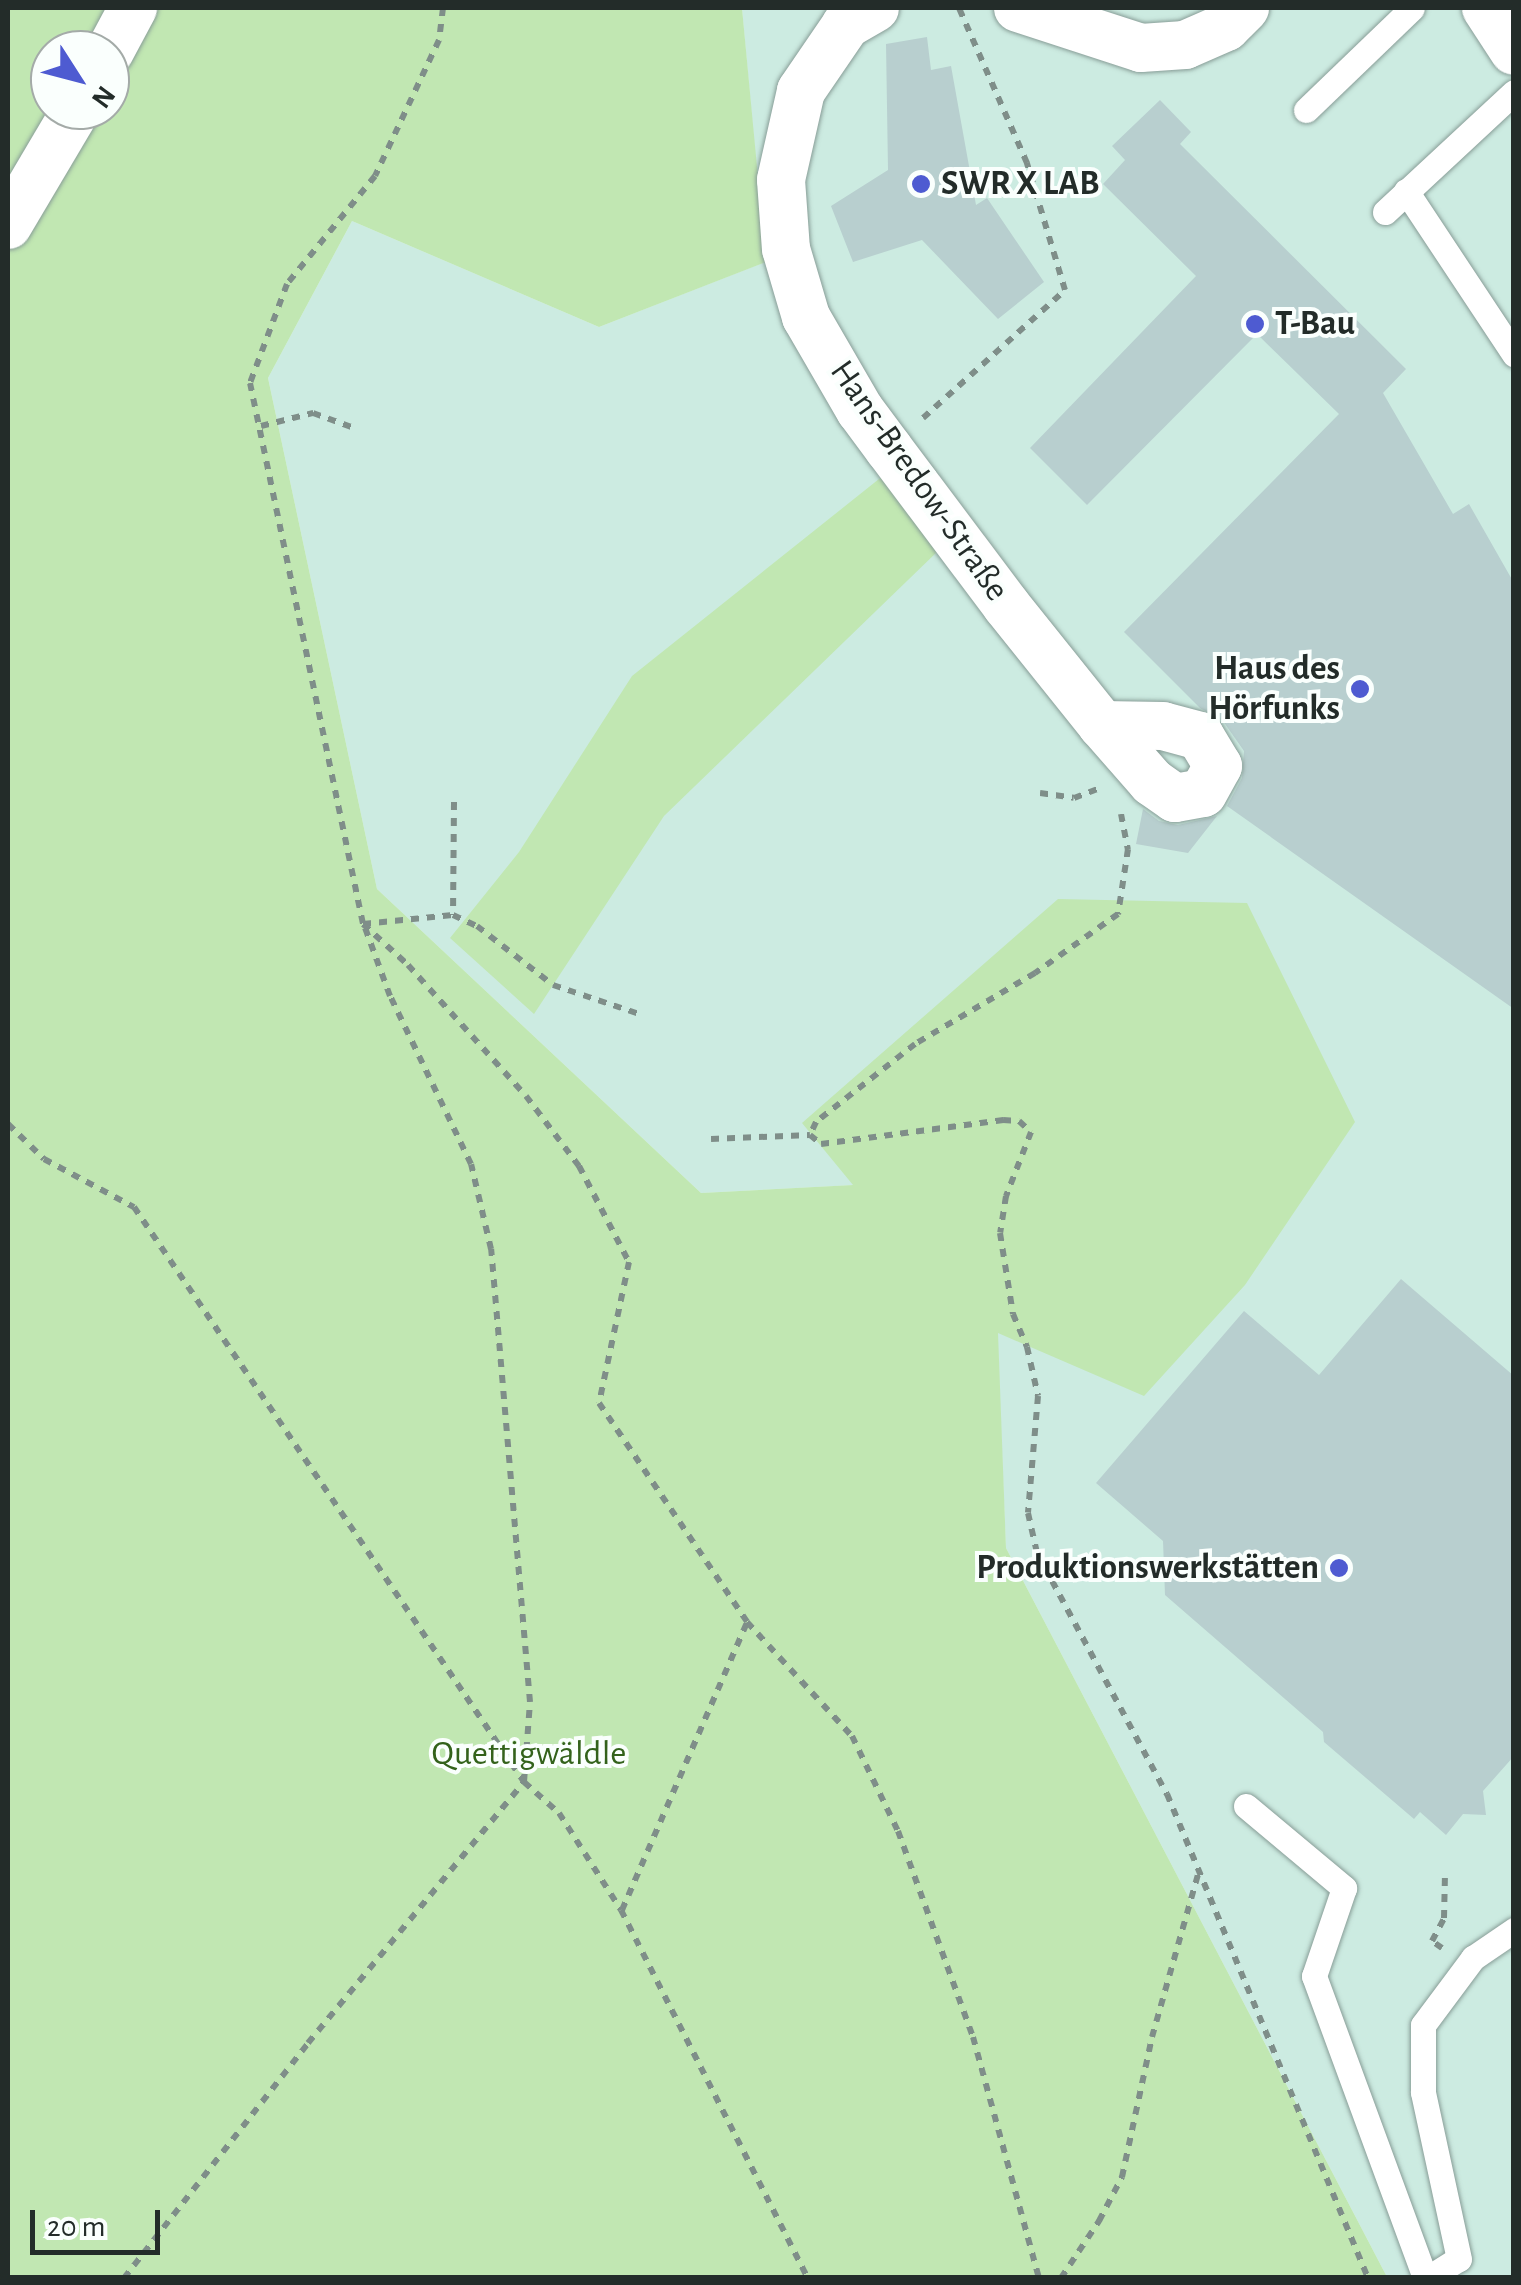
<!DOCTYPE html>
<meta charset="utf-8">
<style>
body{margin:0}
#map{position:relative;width:1521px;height:2285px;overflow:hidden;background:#e0f6ef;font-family:"Alegreya Sans",sans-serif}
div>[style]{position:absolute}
.built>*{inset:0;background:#ccebe1}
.green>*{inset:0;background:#c1e7b2}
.building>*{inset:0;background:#b8cfcf}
.path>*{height:6px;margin-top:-3px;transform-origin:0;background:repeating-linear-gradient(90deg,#7f8e89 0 8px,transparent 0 16px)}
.roads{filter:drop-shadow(0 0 2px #889d97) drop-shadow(0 0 2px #889d97)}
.lane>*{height:25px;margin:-12.5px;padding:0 12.5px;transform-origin:12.5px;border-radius:12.5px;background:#fff}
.street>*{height:48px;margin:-24px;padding:0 24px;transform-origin:24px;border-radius:24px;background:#fff}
.dots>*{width:28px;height:28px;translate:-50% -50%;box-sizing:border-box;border:5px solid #fafffd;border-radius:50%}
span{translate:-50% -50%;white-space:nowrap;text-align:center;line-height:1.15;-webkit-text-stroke:8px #fafffd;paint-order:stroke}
.poi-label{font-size:35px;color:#232c29;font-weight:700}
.left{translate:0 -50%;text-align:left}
.right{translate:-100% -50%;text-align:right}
.street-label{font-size:35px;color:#232c29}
.park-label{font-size:35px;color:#33621b}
.frame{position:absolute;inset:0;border:10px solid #232c29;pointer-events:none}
.north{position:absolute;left:30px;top:30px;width:100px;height:100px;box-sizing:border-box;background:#fafffd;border:2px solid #a4aba8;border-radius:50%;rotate:126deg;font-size:28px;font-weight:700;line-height:40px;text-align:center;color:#232c29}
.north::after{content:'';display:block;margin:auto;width:35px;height:45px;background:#4e5bd1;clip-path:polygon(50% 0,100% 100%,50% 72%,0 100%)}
.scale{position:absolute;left:30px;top:2210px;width:130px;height:45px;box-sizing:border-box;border:5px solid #232c29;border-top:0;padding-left:12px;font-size:30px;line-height:35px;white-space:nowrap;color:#232c29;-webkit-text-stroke:8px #fafffd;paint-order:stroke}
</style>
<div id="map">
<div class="built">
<div style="clip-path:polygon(742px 8px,1513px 8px,1513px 2277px,1387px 2277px,1006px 1548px,997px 1333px,854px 1185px,701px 1193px,377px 889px,268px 378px,352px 221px,599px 327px,765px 262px)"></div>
</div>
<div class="green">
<div style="clip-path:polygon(evenodd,8px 8px,742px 8px,766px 262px,599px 327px,352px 221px,268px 378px,377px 889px,701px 1193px,853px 1185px,802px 1123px,1058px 899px,1247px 903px,1355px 1122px,1245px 1285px,1144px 1396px,998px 1333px,1006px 1548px,1387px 2277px,8px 2278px,8px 8px,50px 50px,110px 50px,110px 110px,50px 110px,50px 50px)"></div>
<div style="clip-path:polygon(884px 475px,938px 551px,664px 816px,534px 1014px,450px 938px,519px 852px,632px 676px)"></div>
</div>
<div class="building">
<div style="clip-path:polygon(927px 37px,931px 70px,951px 66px,976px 205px,987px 198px,1044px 282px,998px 319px,922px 240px,853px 262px,831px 206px,888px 170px,886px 44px)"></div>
<div style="clip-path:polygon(1160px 100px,1191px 132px,1180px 144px,1406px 369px,1383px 393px,1453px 514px,1469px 504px,1514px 583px,1514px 1009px,1227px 806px,1242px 778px,1244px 751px,1223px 721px,1200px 708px,1124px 632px,1339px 414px,1257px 334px,1087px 505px,1030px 448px,1196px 276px,1103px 184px,1125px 160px,1112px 146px)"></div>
<div style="clip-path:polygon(1143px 809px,1159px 821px,1178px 825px,1217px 816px,1188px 853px,1136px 844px)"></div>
<div style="clip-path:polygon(1401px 1279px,1514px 1376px,1514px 1756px,1483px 1791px,1486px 1815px,1463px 1814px,1446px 1835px,1420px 1812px,1414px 1819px,1324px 1742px,1323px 1732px,1165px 1595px,1163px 1541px,1096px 1483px,1244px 1311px,1319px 1375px)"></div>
</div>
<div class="path">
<div style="left:443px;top:8px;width:32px;rotate:97deg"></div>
<div style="left:439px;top:40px;width:150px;rotate:115.2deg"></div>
<div style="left:375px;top:176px;width:139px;rotate:129.2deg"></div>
<div style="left:287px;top:284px;width:106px;rotate:110.5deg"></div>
<div style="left:250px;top:383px;width:553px;rotate:78.2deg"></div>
<div style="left:363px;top:924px;width:90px;rotate:-5.7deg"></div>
<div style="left:923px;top:418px;width:191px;rotate:-42deg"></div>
<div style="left:1065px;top:290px;width:133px;rotate:-106.7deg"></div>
<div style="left:1027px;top:163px;width:169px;rotate:-113.7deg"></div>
<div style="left:261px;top:426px;width:54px;rotate:-14deg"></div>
<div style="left:313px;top:413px;width:47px;rotate:20deg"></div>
<div style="left:1040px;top:793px;width:34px;rotate:8deg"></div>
<div style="left:1074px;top:798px;width:28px;rotate:-21deg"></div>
<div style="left:454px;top:802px;width:113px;rotate:90.5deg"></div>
<div style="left:453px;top:915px;width:26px;rotate:25deg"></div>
<div style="left:477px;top:926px;width:96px;rotate:37.8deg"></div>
<div style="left:553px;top:985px;width:91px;rotate:18.6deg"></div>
<div style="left:1121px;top:814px;width:36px;rotate:79deg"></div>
<div style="left:1128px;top:849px;width:66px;rotate:98.7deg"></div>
<div style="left:1118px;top:914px;width:102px;rotate:144.6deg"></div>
<div style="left:1035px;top:973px;width:139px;rotate:149.4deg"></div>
<div style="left:915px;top:1044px;width:126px;rotate:141.8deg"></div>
<div style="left:816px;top:1122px;width:14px;rotate:115deg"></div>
<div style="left:810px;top:1135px;width:14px;rotate:39deg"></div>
<div style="left:821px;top:1144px;width:184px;rotate:-7.5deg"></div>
<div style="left:1003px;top:1120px;width:16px;rotate:4deg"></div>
<div style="left:1019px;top:1121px;width:16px;rotate:43deg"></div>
<div style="left:1031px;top:1132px;width:69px;rotate:111.3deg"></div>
<div style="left:1006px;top:1196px;width:37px;rotate:99deg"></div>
<div style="left:1000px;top:1233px;width:82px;rotate:80.9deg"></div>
<div style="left:1013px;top:1314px;width:36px;rotate:67deg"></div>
<div style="left:1027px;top:1347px;width:50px;rotate:77.3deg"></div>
<div style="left:1038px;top:1396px;width:117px;rotate:94.9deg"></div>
<div style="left:1028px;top:1513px;width:41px;rotate:77.3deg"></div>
<div style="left:1037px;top:1553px;width:274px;rotate:61.7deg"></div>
<div style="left:1167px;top:1794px;width:524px;rotate:67.45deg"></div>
<div style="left:363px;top:924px;width:61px;rotate:42.3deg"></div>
<div style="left:408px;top:965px;width:176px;rotate:48deg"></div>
<div style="left:526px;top:1096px;width:88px;rotate:52.9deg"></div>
<div style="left:579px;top:1166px;width:108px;rotate:62.5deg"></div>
<div style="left:629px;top:1262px;width:144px;rotate:102deg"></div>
<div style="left:599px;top:1403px;width:264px;rotate:55.9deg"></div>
<div style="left:747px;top:1622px;width:155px;rotate:47.4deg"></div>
<div style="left:852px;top:1736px;width:106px;rotate:64.2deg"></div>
<div style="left:898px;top:1831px;width:219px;rotate:70deg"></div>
<div style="left:973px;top:2037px;width:250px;rotate:74.7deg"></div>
<div style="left:8px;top:1124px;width:50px;rotate:44.2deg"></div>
<div style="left:44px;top:1159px;width:102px;rotate:28.1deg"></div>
<div style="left:134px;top:1207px;width:695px;rotate:55.85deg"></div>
<div style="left:524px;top:1782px;width:47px;rotate:41.5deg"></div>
<div style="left:559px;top:1813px;width:115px;rotate:57.4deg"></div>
<div style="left:621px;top:1910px;width:413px;rotate:63.1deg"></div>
<div style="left:711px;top:1139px;width:99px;rotate:-2.3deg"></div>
<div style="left:622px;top:1910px;width:314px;rotate:-66.5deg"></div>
<div style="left:1442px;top:1948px;width:12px;rotate:-145deg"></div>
<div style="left:1432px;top:1941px;width:26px;rotate:-62deg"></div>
<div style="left:1444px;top:1918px;width:45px;rotate:-88.7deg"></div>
<div style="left:124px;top:2278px;width:298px;rotate:-51.9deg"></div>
<div style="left:308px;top:2043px;width:339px;rotate:-50.4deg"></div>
<div style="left:524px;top:1782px;width:80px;rotate:-85.7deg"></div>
<div style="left:530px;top:1702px;width:455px;rotate:-94.9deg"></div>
<div style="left:491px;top:1249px;width:87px;rotate:-103.2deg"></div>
<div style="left:471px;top:1164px;width:187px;rotate:-115.7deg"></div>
<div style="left:390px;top:996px;width:76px;rotate:-110.1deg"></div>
<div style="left:1061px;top:2278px;width:69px;rotate:-56.3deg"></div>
<div style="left:1099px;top:2221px;width:50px;rotate:-62.4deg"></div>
<div style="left:1122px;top:2177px;width:143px;rotate:-77.9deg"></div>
<div style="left:1152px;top:2037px;width:173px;rotate:-74.2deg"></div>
</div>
<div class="roads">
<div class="lane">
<div style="left:1306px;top:110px;width:147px;rotate:-43.9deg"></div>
<div style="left:1406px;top:191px;width:196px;rotate:56.5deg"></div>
<div style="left:1385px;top:212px;width:176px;rotate:-42.9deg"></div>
<div style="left:1246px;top:1806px;width:128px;rotate:39.9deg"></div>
<div style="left:1344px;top:1888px;width:93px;rotate:108.8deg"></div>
<div style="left:1314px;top:1976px;width:322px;rotate:69.8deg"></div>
<div style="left:1428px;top:2278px;width:36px;rotate:-32deg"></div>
<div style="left:1459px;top:2259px;width:171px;rotate:-102.2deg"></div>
<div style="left:1423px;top:2092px;width:67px;rotate:-90deg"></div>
<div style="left:1423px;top:2025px;width:84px;rotate:-53.3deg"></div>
<div style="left:1473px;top:1958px;width:50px;rotate:-34.3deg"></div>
</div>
<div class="street">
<div style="left:875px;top:8px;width:34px;rotate:150deg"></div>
<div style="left:846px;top:25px;width:80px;rotate:124.3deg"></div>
<div style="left:801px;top:91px;width:91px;rotate:102.7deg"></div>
<div style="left:781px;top:180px;width:69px;rotate:85.9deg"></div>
<div style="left:786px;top:249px;width:71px;rotate:73.6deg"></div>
<div style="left:806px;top:317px;width:108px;rotate:59.9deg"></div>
<div style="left:860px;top:410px;width:49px;rotate:53.4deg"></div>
<div style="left:889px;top:449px;width:195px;rotate:53.1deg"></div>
<div style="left:1006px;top:605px;width:154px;rotate:51.3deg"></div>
<div style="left:1102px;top:725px;width:76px;rotate:48.7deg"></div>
<div style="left:1152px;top:782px;width:28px;rotate:35deg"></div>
<div style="left:1175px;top:798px;width:28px;rotate:-10deg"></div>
<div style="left:1203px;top:793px;width:31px;rotate:-61deg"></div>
<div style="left:1218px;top:766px;width:35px;rotate:-121deg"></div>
<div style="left:1200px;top:736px;width:38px;rotate:-165deg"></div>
<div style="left:1163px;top:726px;width:61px;rotate:-179.1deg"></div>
<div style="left:1018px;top:8px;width:129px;rotate:18deg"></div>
<div style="left:1141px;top:48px;width:44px;rotate:-3.9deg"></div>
<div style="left:1185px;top:45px;width:45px;rotate:-23.7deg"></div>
<div style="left:1226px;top:27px;width:27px;rotate:-45deg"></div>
<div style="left:1486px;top:8px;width:51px;rotate:56.9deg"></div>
<div style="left:110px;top:51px;width:49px;rotate:-61.9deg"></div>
<div style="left:8px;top:225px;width:134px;rotate:-59.4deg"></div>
</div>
</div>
<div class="dots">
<div style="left:921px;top:184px;background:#4e5bd1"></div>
<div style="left:1255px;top:324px;background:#4e5bd1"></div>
<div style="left:1360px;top:689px;background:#4e5bd1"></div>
<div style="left:1339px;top:1568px;background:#4e5bd1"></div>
</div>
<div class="poi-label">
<span class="left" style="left:941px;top:184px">SWR X LAB</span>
<span class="left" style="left:1275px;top:324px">T-Bau</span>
<span class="right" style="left:1340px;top:689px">Haus des<br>Hörfunks</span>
<span class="right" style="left:1319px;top:1568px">Produktionswerkstätten</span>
</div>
<div class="street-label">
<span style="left:919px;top:481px;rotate:55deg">Hans-Bredow-Straße</span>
</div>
<div class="park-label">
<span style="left:529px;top:1754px">Quettigwäldle</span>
</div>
<div class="frame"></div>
<div class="north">N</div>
<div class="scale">20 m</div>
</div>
